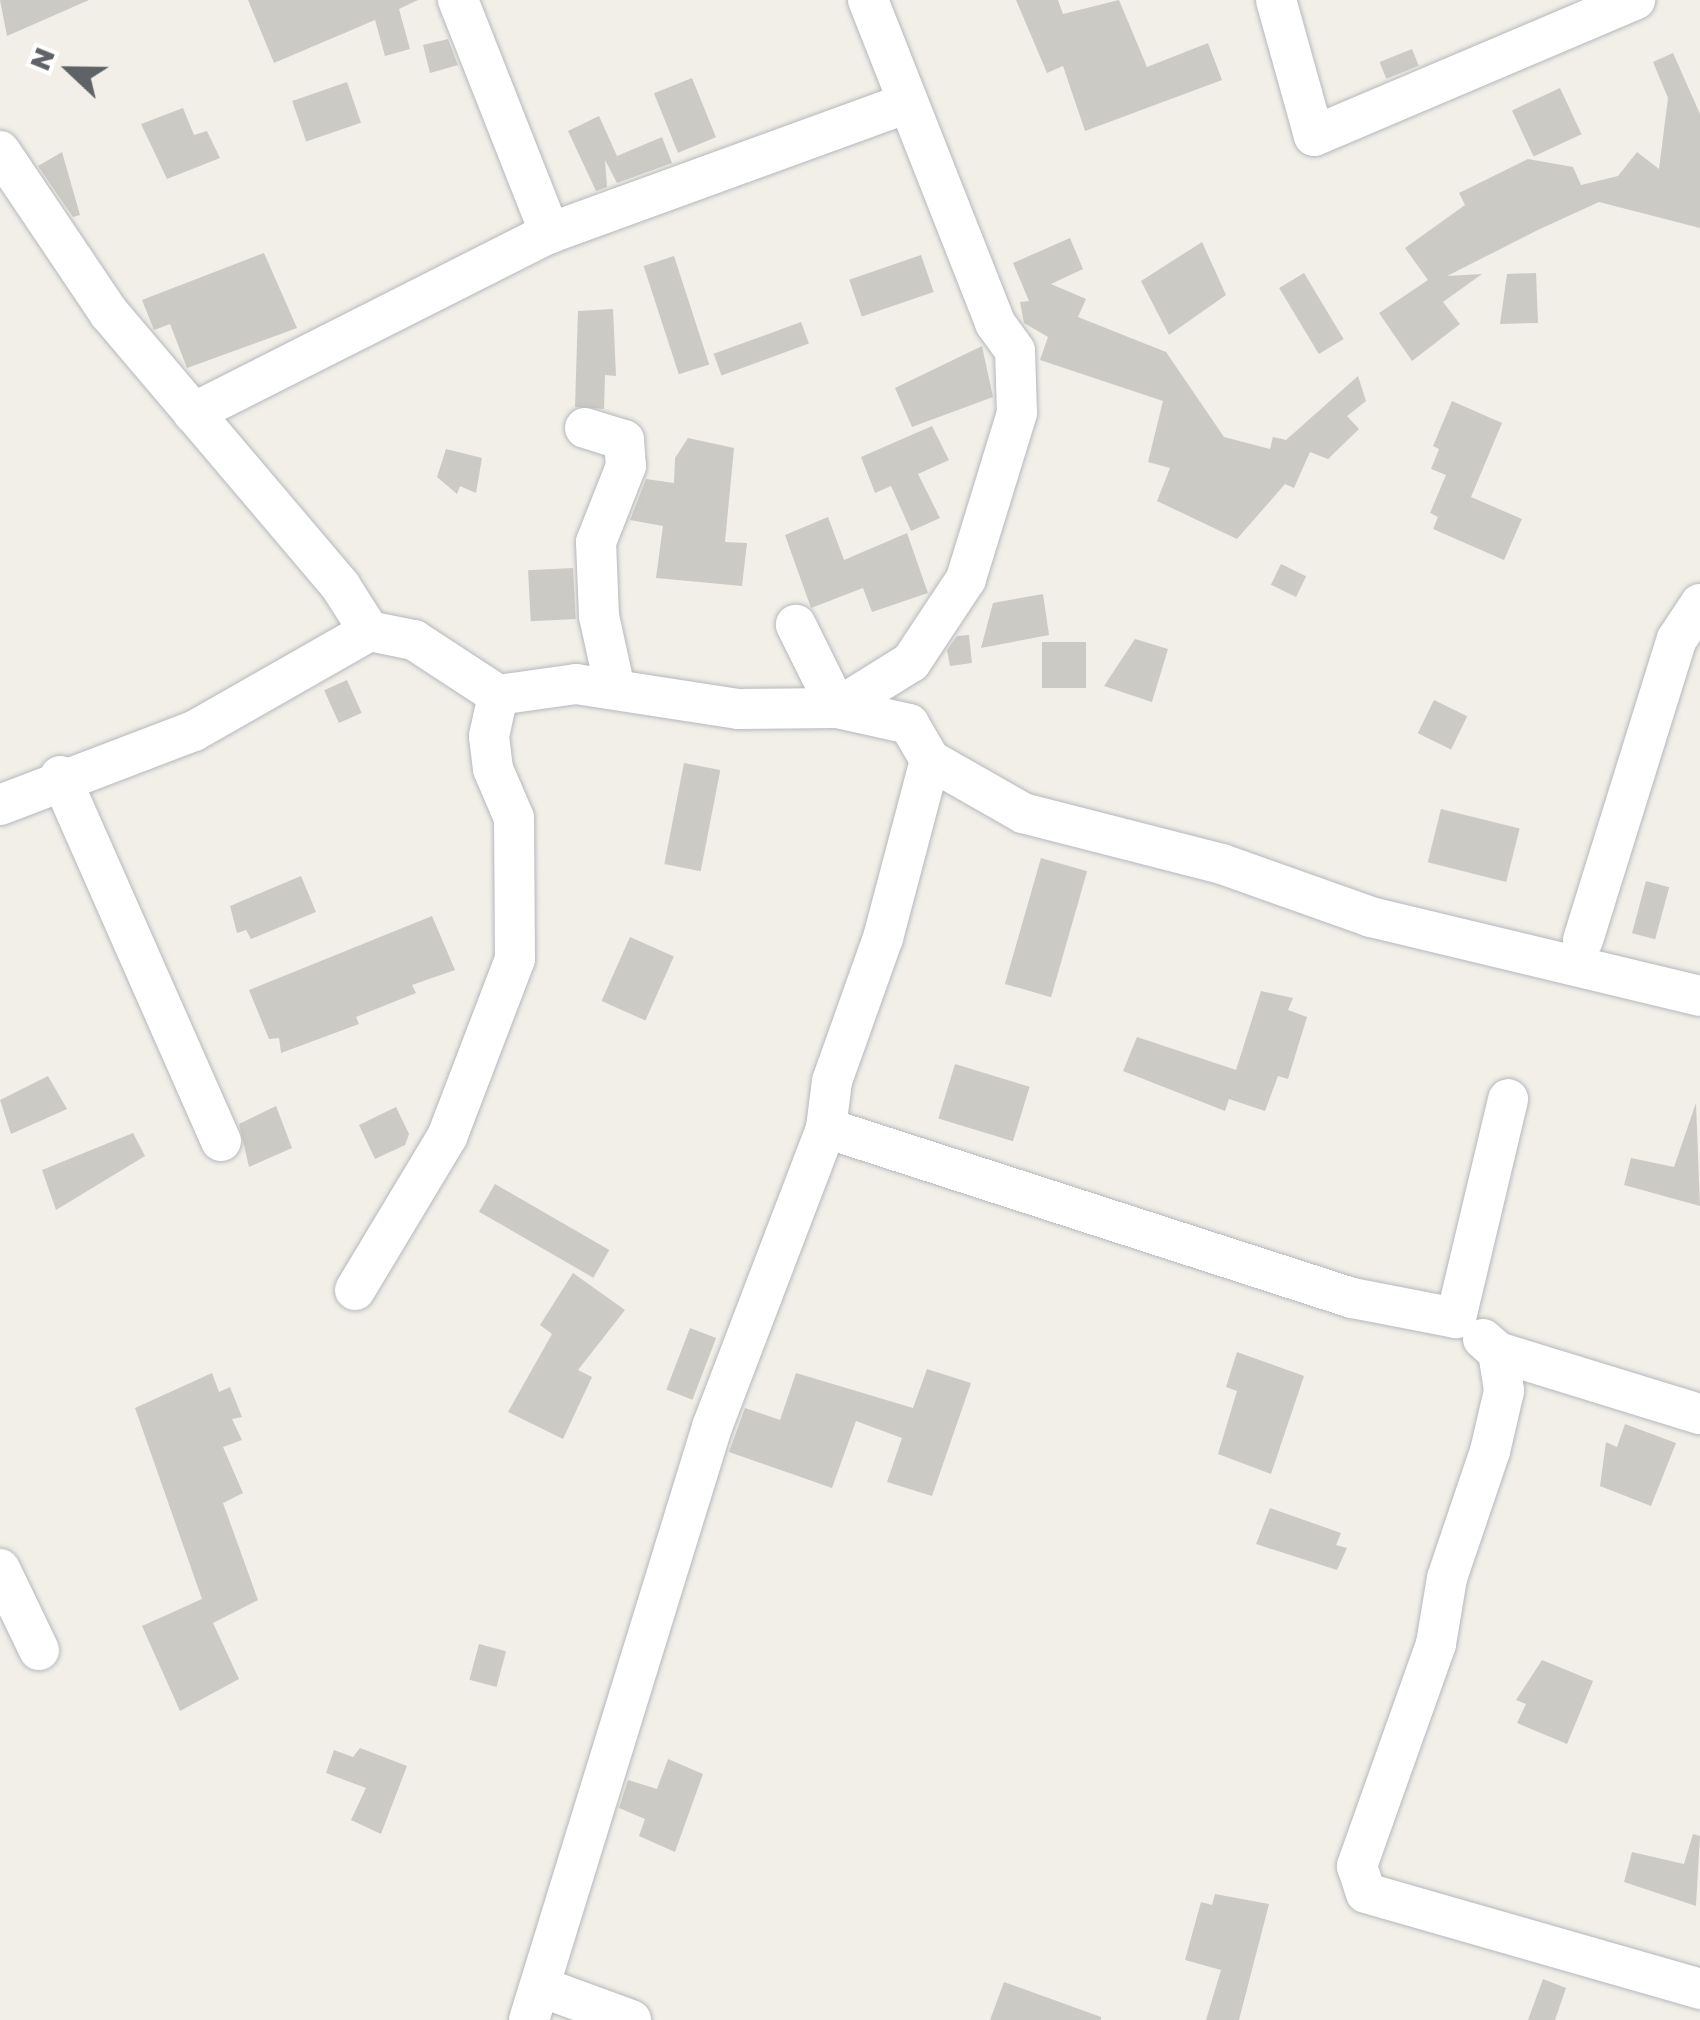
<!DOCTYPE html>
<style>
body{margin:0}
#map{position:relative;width:1700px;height:2020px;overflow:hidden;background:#f1efe8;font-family:"Golos Text",sans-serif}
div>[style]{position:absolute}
.building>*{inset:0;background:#cccac5;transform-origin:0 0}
.roads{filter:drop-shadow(0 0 2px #b5b8bc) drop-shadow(0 0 2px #b5b8bc)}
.minor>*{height:40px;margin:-20px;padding:0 20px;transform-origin:20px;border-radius:20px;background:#fff}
span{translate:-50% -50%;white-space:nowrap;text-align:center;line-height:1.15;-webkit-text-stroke:9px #fff;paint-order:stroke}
.north{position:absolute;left:20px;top:20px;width:100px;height:100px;-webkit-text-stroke:8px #fff;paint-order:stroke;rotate:292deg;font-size:28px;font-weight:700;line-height:40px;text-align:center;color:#5f6368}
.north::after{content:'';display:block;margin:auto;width:35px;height:45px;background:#5f6368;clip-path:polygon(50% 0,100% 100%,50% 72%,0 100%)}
</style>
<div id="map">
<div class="building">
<div style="clip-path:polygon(0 0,89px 0,7px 36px)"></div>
<div style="clip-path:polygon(248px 0,418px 0,399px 9px,410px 49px,385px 56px,375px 20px,274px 63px)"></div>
<div style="clip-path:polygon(1016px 0,1058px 0,1063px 14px,1119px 0,1147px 67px,1208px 43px,1222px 80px,1085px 131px,1063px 66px,1047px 73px)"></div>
<div style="clip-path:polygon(448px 39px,458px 65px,430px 73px,423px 45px)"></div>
<div style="left:1412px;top:49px;width:18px;height:35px;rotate:68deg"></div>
<div style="clip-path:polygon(1673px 53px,1700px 114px,1700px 228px,1599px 202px,1540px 229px,1447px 276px,1482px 274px,1443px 302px,1460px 324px,1412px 361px,1379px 313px,1428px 280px,1405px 248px,1465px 205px,1459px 193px,1528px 159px,1573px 167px,1581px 185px,1618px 176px,1637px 152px,1659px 169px,1668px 98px,1653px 62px)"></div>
<div style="left:692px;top:78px;width:64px;height:41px;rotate:68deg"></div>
<div style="left:347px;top:82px;width:43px;height:58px;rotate:71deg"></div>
<div style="left:1560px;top:88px;width:51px;height:53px;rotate:65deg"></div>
<div style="clip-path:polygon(183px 108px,194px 135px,207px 131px,220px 158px,167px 179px,141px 124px)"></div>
<div style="clip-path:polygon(599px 116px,617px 156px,662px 137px,672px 163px,617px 183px,605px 160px,607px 187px,596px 191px,568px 131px)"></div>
<div style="clip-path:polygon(62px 152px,80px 215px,73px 217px,38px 166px)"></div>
<div style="clip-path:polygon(1070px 238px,1083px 269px,1051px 284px,1086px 299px,1078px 317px,1166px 352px,1224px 437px,1270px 449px,1273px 437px,1286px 440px,1358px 376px,1366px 401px,1347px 416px,1359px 429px,1328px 459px,1310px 452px,1294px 488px,1285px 484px,1237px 539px,1157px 501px,1170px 468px,1148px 462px,1163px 401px,1040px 360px,1048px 337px,1024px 323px,1020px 302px,1029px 301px,1013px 263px)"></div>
<div style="clip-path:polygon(1202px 242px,1226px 295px,1169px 335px,1141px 281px)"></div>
<div style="clip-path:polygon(264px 253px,297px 328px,187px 368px,170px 324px,154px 330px,142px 300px)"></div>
<div style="left:921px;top:255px;width:39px;height:76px;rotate:71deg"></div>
<div style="left:674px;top:256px;width:114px;height:32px;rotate:72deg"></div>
<div style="left:1304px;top:273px;width:77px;height:29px;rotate:59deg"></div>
<div style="clip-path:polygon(1536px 273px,1538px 323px,1500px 324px,1507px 274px)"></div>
<div style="clip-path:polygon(613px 309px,616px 376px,605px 375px,604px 409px,575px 407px,578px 311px)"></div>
<div style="left:801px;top:322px;width:23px;height:93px;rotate:70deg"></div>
<div style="clip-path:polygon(982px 346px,993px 397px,912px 427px,895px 388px)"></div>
<div style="clip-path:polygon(1452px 401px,1502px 423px,1471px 497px,1522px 519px,1504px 560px,1433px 529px,1438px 517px,1430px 513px,1446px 475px,1431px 469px,1439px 449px,1433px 446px)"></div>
<div style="clip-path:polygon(932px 426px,949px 460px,918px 474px,940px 518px,911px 531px,891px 486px,875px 493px,861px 457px)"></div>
<div style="clip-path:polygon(688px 438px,734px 448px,725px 542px,747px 543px,742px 586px,656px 578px,663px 526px,630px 520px,646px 479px,674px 483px,675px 458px)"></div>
<div style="clip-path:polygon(446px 449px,482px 458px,476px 493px,460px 486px,457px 494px,437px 477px)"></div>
<div style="clip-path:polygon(828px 517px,844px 560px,907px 533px,928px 593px,872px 612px,863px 588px,811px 608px,785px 535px)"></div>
<div style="left:1281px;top:564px;width:28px;height:23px;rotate:26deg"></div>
<div style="left:573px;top:568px;width:51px;height:45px;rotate:87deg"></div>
<div style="clip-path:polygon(1043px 594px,1049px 635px,981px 648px,993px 603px)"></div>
<div style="clip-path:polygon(969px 635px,972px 663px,950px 666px,947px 650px,957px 636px)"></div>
<div style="clip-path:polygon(1135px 639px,1168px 649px,1152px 702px,1104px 686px)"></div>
<div style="left:1086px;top:642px;width:46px;height:44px;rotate:90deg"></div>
<div style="left:347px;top:680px;width:36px;height:25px;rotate:66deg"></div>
<div style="left:1434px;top:700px;width:37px;height:37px;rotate:26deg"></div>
<div style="left:684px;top:763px;width:37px;height:103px;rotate:11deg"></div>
<div style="left:1441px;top:809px;width:81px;height:55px;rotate:14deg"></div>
<div style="left:1041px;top:858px;width:48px;height:131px;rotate:16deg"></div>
<div style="clip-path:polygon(301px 876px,316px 912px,251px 939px,246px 930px,237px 933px,230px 906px)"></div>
<div style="left:1646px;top:881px;width:24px;height:54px;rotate:15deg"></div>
<div style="clip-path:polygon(432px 916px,455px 970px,412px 985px,416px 993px,356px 1017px,359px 1024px,281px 1053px,279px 1038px,269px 1039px,249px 990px)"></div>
<div style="left:630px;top:937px;width:48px;height:70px;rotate:24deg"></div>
<div style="clip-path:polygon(1261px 991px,1293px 998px,1288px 1010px,1307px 1017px,1288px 1079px,1278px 1076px,1265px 1111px,1229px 1099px,1225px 1111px,1123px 1071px,1137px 1037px,1236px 1070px)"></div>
<div style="left:955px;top:1064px;width:78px;height:57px;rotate:17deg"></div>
<div style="clip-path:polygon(48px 1076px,67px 1109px,11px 1134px,0 1100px)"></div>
<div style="clip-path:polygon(1696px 1103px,1700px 1206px,1624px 1185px,1631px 1158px,1674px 1167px)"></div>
<div style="clip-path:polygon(276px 1106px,292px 1148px,249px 1167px,239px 1124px)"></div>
<div style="clip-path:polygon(396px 1107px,409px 1134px,405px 1145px,375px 1159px,359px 1125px)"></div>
<div style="clip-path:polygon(133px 1133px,145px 1156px,56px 1210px,42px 1170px)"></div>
<div style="left:495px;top:1184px;width:132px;height:32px;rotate:30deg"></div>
<div style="clip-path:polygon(573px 1273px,625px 1310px,578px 1370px,592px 1377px,563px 1439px,508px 1412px,552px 1334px,540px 1325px)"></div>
<div style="left:690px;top:1328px;width:28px;height:66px;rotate:21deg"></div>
<div style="clip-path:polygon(1237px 1352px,1304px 1376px,1271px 1474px,1218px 1454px,1237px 1391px,1226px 1387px)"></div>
<div style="clip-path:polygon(927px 1369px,971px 1383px,932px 1496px,887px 1482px,902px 1438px,856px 1421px,832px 1488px,729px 1452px,745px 1408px,780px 1420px,796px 1373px,913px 1408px)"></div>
<div style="clip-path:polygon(212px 1373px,219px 1392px,230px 1387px,242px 1417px,232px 1419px,242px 1440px,223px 1447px,243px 1493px,223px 1503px,258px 1600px,213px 1623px,239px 1679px,180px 1711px,142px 1626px,202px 1599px,135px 1408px)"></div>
<div style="clip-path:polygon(1625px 1424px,1676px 1443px,1651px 1506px,1600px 1486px,1606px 1442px,1617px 1447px)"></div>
<div style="clip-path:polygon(1270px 1508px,1341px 1533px,1336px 1545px,1347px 1548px,1337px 1570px,1256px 1544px)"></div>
<div style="left:479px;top:1644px;width:28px;height:37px;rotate:15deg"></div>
<div style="clip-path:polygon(1542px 1660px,1593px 1681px,1567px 1744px,1517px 1723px,1526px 1704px,1516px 1700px)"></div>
<div style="clip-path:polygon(360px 1748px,407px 1766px,381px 1834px,351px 1820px,366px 1788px,326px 1773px,334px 1750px,353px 1757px)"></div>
<div style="clip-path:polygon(668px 1759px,703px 1774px,675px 1852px,639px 1836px,645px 1819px,619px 1808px,628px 1780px,657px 1789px)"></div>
<div style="clip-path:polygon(1693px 1834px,1700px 1836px,1696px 1906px,1624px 1882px,1632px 1852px,1684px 1864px)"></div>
<div style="clip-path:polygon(1215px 1894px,1269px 1904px,1239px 2020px,1206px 2020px,1221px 1970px,1185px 1960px,1201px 1902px,1212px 1905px)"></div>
<div style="clip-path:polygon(1543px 1979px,1566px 1988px,1555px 2020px,1528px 2020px)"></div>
<div style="clip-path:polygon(1004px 1982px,1101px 2017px,1101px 2020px,990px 2020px)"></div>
</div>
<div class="roads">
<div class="minor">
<div style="left:458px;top:0;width:251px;rotate:68.5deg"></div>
<div style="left:868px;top:0;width:347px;rotate:68.5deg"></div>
<div style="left:995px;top:323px;width:34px;rotate:54deg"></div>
<div style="left:1015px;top:351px;width:62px;rotate:88.2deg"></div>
<div style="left:1017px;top:413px;width:174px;rotate:107.1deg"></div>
<div style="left:966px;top:579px;width:100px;rotate:123.5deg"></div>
<div style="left:911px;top:662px;width:87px;rotate:148.1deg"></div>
<div style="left:837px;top:708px;width:74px;rotate:12.5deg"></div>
<div style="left:909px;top:724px;width:42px;rotate:59.7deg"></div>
<div style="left:930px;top:760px;width:107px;rotate:29.7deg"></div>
<div style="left:1023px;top:813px;width:205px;rotate:14.4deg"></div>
<div style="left:1222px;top:864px;width:158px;rotate:19.6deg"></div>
<div style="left:1371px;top:917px;width:338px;rotate:13.5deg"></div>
<div style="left:1276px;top:0;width:141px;rotate:74.4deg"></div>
<div style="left:1314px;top:136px;width:349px;rotate:-23deg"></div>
<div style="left:0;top:151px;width:195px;rotate:56.1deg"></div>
<div style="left:109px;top:313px;width:359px;rotate:49.7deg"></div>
<div style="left:341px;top:587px;width:52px;rotate:57.5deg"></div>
<div style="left:369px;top:631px;width:46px;rotate:11.3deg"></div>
<div style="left:414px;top:640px;width:100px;rotate:33.2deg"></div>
<div style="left:498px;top:695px;width:79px;rotate:-8deg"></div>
<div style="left:576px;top:684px;width:164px;rotate:8.8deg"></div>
<div style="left:738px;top:709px;width:99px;rotate:-0.6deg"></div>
<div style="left:837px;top:708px;width:93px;rotate:-116.3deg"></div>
<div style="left:193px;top:413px;width:400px;rotate:-26.8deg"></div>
<div style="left:550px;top:233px;width:381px;rotate:-20deg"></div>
<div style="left:585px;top:428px;width:41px;rotate:17.1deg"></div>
<div style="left:624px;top:440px;width:26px;rotate:86deg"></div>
<div style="left:626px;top:466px;width:82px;rotate:111.5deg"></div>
<div style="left:596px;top:542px;width:74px;rotate:87.7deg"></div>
<div style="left:599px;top:616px;width:75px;rotate:77.6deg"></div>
<div style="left:60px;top:776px;width:399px;rotate:66.2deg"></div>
<div style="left:0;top:805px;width:208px;rotate:-20.9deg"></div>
<div style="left:194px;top:731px;width:202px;rotate:-29.7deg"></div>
<div style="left:1583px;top:940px;width:315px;rotate:-72.7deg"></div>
<div style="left:1677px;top:639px;width:42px;rotate:-56.7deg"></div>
<div style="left:826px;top:1128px;width:553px;rotate:17.91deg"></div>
<div style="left:1352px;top:1298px;width:106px;rotate:10.9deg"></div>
<div style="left:1456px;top:1318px;width:225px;rotate:-76.6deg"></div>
<div style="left:355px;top:1290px;width:179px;rotate:-59deg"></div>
<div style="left:447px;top:1137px;width:191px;rotate:-69.1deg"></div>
<div style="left:515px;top:959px;width:141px;rotate:-90.4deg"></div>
<div style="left:514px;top:818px;width:53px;rotate:-113.2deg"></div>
<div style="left:493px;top:769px;width:33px;rotate:-97deg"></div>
<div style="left:489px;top:736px;width:42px;rotate:-77.6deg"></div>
<div style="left:1483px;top:1339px;width:20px;rotate:41deg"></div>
<div style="left:1498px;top:1352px;width:211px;rotate:17.1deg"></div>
<div style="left:1498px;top:1352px;width:39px;rotate:81deg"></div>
<div style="left:1504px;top:1391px;width:62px;rotate:103.1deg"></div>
<div style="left:1490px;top:1451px;width:134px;rotate:108.7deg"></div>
<div style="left:1447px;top:1578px;width:67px;rotate:99.5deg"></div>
<div style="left:1436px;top:1644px;width:236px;rotate:109.6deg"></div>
<div style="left:1357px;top:1866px;width:28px;rotate:72deg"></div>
<div style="left:1366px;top:1893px;width:348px;rotate:16deg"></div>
<div style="left:0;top:1569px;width:90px;rotate:64.3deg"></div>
<div style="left:541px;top:1987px;width:96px;rotate:20.1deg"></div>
<div style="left:529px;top:2020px;width:621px;rotate:-72.85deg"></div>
<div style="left:712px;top:1427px;width:320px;rotate:-69.1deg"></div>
<div style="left:826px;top:1128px;width:47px;rotate:-82.7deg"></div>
<div style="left:832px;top:1081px;width:152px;rotate:-70.4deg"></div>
<div style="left:883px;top:938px;width:184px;rotate:-75.2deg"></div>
</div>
</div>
<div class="north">N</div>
</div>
